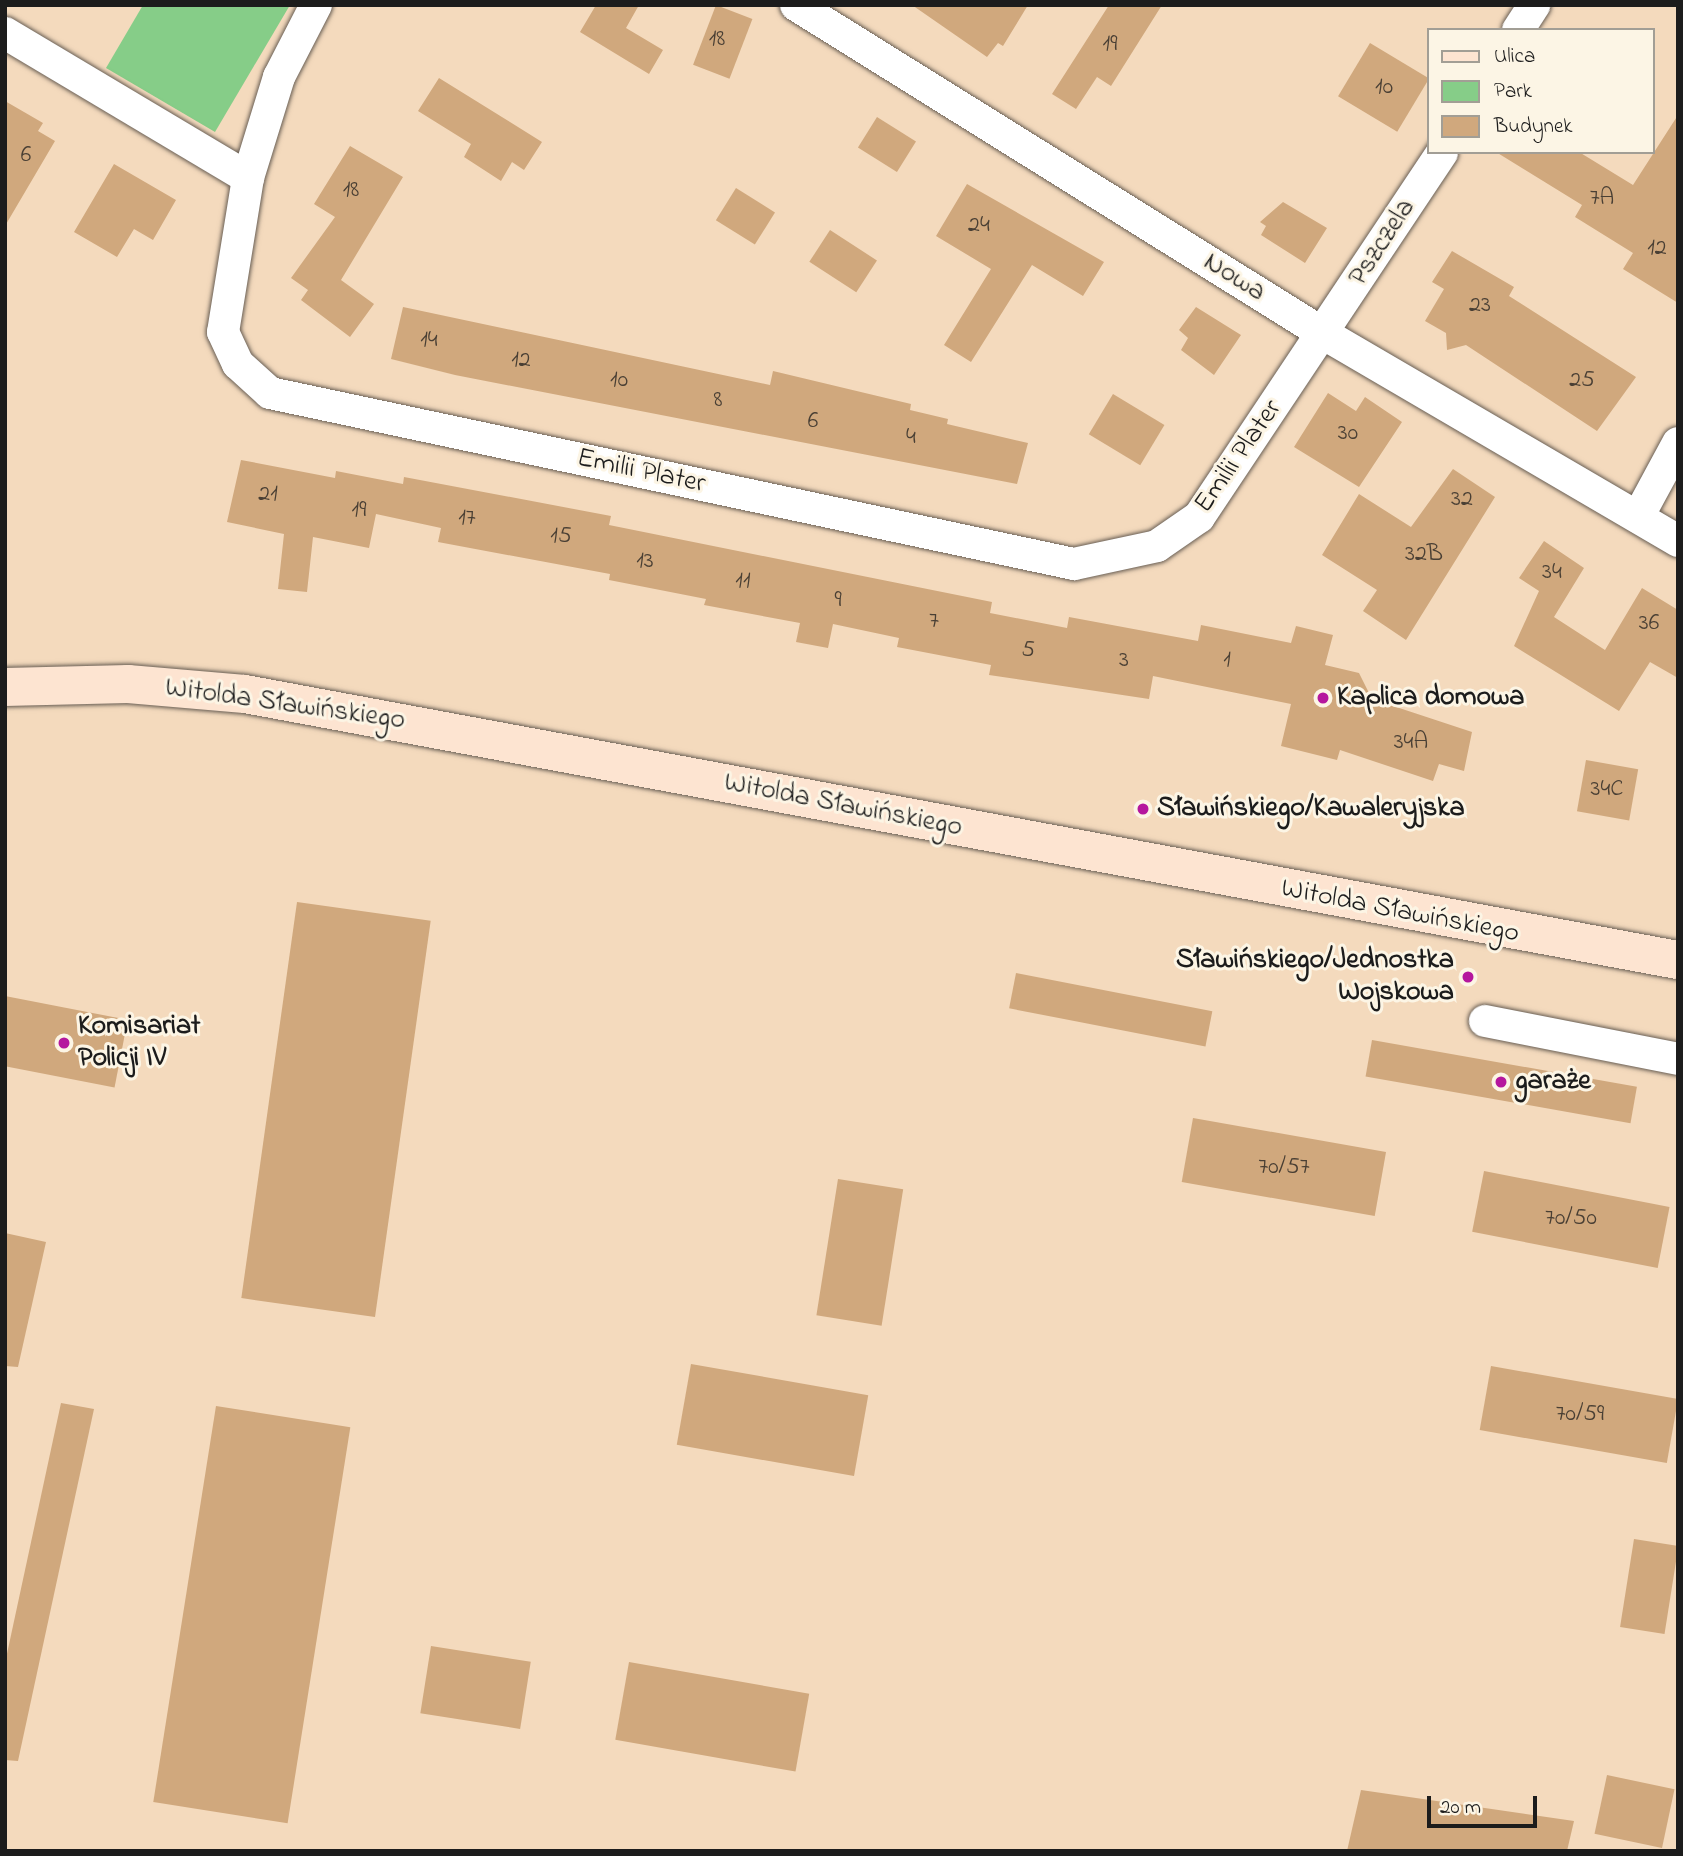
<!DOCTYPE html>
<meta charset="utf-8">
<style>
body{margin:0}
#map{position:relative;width:1683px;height:1856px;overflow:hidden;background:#f4dabd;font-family:"Indie Flower",sans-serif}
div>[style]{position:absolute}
.green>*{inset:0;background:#86cd88}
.building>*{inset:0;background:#d0a87d;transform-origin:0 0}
.roads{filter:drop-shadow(0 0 2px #685e54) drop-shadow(0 0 2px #685e54)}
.street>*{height:32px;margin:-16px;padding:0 16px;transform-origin:16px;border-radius:16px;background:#fff}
.secondary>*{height:38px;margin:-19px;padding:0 19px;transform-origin:19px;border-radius:19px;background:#fde4d1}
.dots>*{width:19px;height:19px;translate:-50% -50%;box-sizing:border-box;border:4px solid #fcf5e5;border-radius:50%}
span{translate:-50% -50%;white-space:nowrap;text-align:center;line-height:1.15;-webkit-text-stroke:6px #fcf5e5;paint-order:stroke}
.number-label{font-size:24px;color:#493f34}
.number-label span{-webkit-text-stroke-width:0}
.street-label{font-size:28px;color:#1c1c1c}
.poi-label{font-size:28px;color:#1c1c1c;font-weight:700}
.left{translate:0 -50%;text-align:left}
.right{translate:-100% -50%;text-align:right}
.frame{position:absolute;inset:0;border:7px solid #1c1c1c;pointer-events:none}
.legend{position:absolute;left:1427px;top:28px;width:228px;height:126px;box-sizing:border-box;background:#fcf5e5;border:2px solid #a29e95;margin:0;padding:9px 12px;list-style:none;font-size:21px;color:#1c1c1c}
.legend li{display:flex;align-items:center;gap:14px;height:35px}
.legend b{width:35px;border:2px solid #a29e95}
.scale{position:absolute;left:1427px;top:1796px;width:110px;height:32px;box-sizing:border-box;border:4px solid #1c1c1c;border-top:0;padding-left:9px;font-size:21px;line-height:24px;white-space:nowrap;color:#1c1c1c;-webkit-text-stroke:5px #fcf5e5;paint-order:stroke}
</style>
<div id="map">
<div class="green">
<div style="clip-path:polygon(143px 5px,290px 5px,215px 132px,106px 68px)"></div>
</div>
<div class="building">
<div style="clip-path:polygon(596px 5px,639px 5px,626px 28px,663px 50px,649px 74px,580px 32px)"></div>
<div style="left:716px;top:5px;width:39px;height:64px;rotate:21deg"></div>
<div style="clip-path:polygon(912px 5px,1028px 5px,1003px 46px,998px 43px,987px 57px)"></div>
<div style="clip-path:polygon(1109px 5px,1162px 5px,1111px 86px,1097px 77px,1076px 109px,1052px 94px)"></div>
<div style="left:1370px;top:43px;width:69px;height:62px;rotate:31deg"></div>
<div style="clip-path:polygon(439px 78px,542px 142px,524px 170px,512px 162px,501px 181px,464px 157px,471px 144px,418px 111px)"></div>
<div style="clip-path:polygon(5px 101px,43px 123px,38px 131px,55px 141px,5px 226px)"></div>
<div style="clip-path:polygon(1678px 115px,1678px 303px,1623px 269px,1633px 253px,1575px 217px,1582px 205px,1496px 152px,1579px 152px,1633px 185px)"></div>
<div style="left:877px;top:117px;width:46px;height:36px;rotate:32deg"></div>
<div style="clip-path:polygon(350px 146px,403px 177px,341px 280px,374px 304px,350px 337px,301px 300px,308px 290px,291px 278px,335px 217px,314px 204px)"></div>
<div style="clip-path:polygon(114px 164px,176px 200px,153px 240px,134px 229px,117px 257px,74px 232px)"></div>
<div style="clip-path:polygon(967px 184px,1104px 262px,1083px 296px,1032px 265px,971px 362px,944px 345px,991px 269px,936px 236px)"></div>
<div style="left:736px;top:188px;width:46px;height:38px;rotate:32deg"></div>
<div style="clip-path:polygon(1283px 202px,1327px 228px,1305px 263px,1261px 235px,1266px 226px,1260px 222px)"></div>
<div style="left:830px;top:230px;width:56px;height:38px;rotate:33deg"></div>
<div style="clip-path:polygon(1452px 251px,1514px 287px,1509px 296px,1636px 377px,1597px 431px,1466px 345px,1447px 350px,1446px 333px,1425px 321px,1444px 289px,1432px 282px)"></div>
<div style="clip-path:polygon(403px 307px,770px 385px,773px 371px,911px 404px,910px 410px,948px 419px,947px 424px,1028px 443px,1017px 484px,455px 375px,391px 359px)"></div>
<div style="clip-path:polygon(1196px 307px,1241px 335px,1214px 375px,1181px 350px,1188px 338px,1179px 330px)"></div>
<div style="clip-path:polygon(1328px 393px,1356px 411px,1365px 397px,1402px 422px,1359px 487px,1294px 447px)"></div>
<div style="left:1113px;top:394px;width:60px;height:47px;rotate:31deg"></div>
<div style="clip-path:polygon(241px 460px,335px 478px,336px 471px,403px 484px,404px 477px,611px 516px,609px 525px,992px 602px,990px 613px,1067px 628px,1069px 617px,1198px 641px,1201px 625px,1291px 643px,1296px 626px,1333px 635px,1325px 665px,1359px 673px,1372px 699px,1472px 732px,1464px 771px,1439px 764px,1433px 781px,1340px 750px,1337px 760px,1281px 746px,1291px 704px,1153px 676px,1149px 699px,989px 675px,991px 665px,897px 647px,899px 638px,833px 624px,828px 648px,796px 642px,800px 623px,704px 605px,706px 599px,609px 580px,610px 574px,438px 542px,441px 528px,376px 514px,369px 548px,313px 537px,307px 592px,278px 589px,284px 534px,227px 522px)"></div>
<div style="clip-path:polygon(1453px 469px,1495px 497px,1406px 640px,1363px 611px,1377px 590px,1322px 555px,1359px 494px,1411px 527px)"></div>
<div style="clip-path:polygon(1544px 541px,1584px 568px,1554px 617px,1605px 650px,1642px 588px,1678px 610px,1678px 678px,1650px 662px,1619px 711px,1514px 646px,1539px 591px,1519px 578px)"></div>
<div style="left:1586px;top:760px;width:53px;height:52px;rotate:10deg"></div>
<div style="left:297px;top:902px;width:135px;height:400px;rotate:8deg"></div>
<div style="left:1016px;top:973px;width:200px;height:36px;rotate:11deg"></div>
<div style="left:5px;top:996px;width:125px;height:69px;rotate:11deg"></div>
<div style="left:1372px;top:1040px;width:269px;height:37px;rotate:10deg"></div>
<div style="left:1193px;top:1118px;width:196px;height:65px;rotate:10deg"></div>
<div style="left:1484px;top:1171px;width:189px;height:62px;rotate:11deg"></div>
<div style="left:838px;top:1179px;width:66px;height:138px;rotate:9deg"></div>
<div style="clip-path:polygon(5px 1233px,46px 1242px,18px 1367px,5px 1366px)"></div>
<div style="left:691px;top:1364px;width:180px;height:82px;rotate:10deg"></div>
<div style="left:1491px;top:1366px;width:190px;height:65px;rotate:10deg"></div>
<div style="clip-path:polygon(61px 1403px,94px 1409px,18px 1761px,5px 1760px,5px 1663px)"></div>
<div style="left:216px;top:1406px;width:136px;height:401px;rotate:9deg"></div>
<div style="left:1634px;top:1539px;width:45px;height:89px;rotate:9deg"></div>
<div style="left:431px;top:1646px;width:101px;height:68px;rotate:9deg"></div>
<div style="left:629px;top:1662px;width:183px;height:79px;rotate:10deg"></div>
<div style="left:1607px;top:1775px;width:69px;height:60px;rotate:12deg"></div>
<div style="clip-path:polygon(1361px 1790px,1574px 1821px,1567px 1851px,1347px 1851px)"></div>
</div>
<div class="roads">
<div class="street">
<div style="left:316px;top:5px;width:81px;rotate:117.2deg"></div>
<div style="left:279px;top:77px;width:106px;rotate:107.1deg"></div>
<div style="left:248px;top:178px;width:156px;rotate:99.2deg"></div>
<div style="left:223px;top:332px;width:35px;rotate:65deg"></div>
<div style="left:238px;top:364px;width:43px;rotate:42.2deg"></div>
<div style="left:270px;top:393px;width:822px;rotate:12.01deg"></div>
<div style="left:1074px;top:564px;width:85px;rotate:-12.2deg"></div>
<div style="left:1157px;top:546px;width:51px;rotate:-34.6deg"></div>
<div style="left:1199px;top:517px;width:438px;rotate:-56.3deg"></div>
<div style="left:796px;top:5px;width:622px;rotate:31.93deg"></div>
<div style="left:1324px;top:334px;width:410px;rotate:30.3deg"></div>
<div style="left:1518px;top:30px;width:30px;rotate:-57deg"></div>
<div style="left:5px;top:33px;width:283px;rotate:30.8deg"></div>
<div style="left:1638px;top:517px;width:84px;rotate:-61.6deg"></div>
<div style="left:1485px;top:1021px;width:197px;rotate:11.1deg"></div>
</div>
<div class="secondary">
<div style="left:5px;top:687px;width:123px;rotate:-1.4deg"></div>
<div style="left:128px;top:684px;width:117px;rotate:4.9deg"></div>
<div style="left:245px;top:694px;width:1457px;rotate:10.52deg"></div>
</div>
</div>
<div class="dots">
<div style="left:1323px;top:698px;background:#b5179e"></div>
<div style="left:1143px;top:809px;background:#b5179e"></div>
<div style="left:1468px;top:977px;background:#b5179e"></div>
<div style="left:64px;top:1043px;background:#b5179e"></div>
<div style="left:1501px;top:1082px;background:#b5179e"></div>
</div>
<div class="number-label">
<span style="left:717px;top:40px">18</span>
<span style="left:1110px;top:45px">19</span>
<span style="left:1384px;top:88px">10</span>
<span style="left:26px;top:156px">6</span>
<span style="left:351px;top:191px">18</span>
<span style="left:1602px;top:199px">7A</span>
<span style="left:979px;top:226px">24</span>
<span style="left:1657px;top:249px">12</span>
<span style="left:1480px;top:306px">23</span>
<span style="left:429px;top:341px">14</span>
<span style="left:521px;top:361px">12</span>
<span style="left:619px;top:381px">10</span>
<span style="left:1582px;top:381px">25</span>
<span style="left:718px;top:401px">8</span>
<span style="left:813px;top:422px">6</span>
<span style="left:1348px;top:434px">30</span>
<span style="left:911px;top:438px">4</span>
<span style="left:268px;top:495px">21</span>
<span style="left:1462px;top:500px">32</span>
<span style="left:359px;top:511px">19</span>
<span style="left:467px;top:519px">17</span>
<span style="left:561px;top:537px">15</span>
<span style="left:1424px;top:555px">32B</span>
<span style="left:645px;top:562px">13</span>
<span style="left:1552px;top:573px">34</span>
<span style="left:743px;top:582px">11</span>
<span style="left:838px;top:601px">9</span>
<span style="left:934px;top:622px">7</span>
<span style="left:1649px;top:624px">36</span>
<span style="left:1028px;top:651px">5</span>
<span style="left:1124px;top:661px">3</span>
<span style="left:1227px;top:661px">1</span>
<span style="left:1411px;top:743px">34A</span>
<span style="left:1607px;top:790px">34C</span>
<span style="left:1284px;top:1168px">70/57</span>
<span style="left:1571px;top:1219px">70/50</span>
<span style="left:1580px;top:1415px">70/59</span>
</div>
<div class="street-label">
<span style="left:1383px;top:243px;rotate:-57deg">Pszczela</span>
<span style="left:1234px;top:278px;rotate:32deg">Nowa</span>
<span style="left:1239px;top:457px;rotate:-55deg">Emilii Plater</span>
<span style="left:641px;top:472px;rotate:12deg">Emilii Plater</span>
<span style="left:285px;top:705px;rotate:8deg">Witolda Sławińskiego</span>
<span style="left:843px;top:806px;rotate:11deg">Witolda Sławińskiego</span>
<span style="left:1400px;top:912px;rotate:11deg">Witolda Sławińskiego</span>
</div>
<div class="poi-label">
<span class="left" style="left:1337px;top:698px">Kaplica domowa</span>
<span class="left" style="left:1157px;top:809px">Sławińskiego/Kawaleryjska</span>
<span class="right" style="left:1454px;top:977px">Sławińskiego/Jednostka<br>Wojskowa</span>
<span class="left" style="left:78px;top:1043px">Komisariat<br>Policji IV</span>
<span class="left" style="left:1515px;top:1082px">garaże</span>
</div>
<div class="frame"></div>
<ul class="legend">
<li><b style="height:9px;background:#fde4d1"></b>Ulica</li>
<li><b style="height:19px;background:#86cd88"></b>Park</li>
<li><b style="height:19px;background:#d0a87d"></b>Budynek</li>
</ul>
<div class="scale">20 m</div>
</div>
